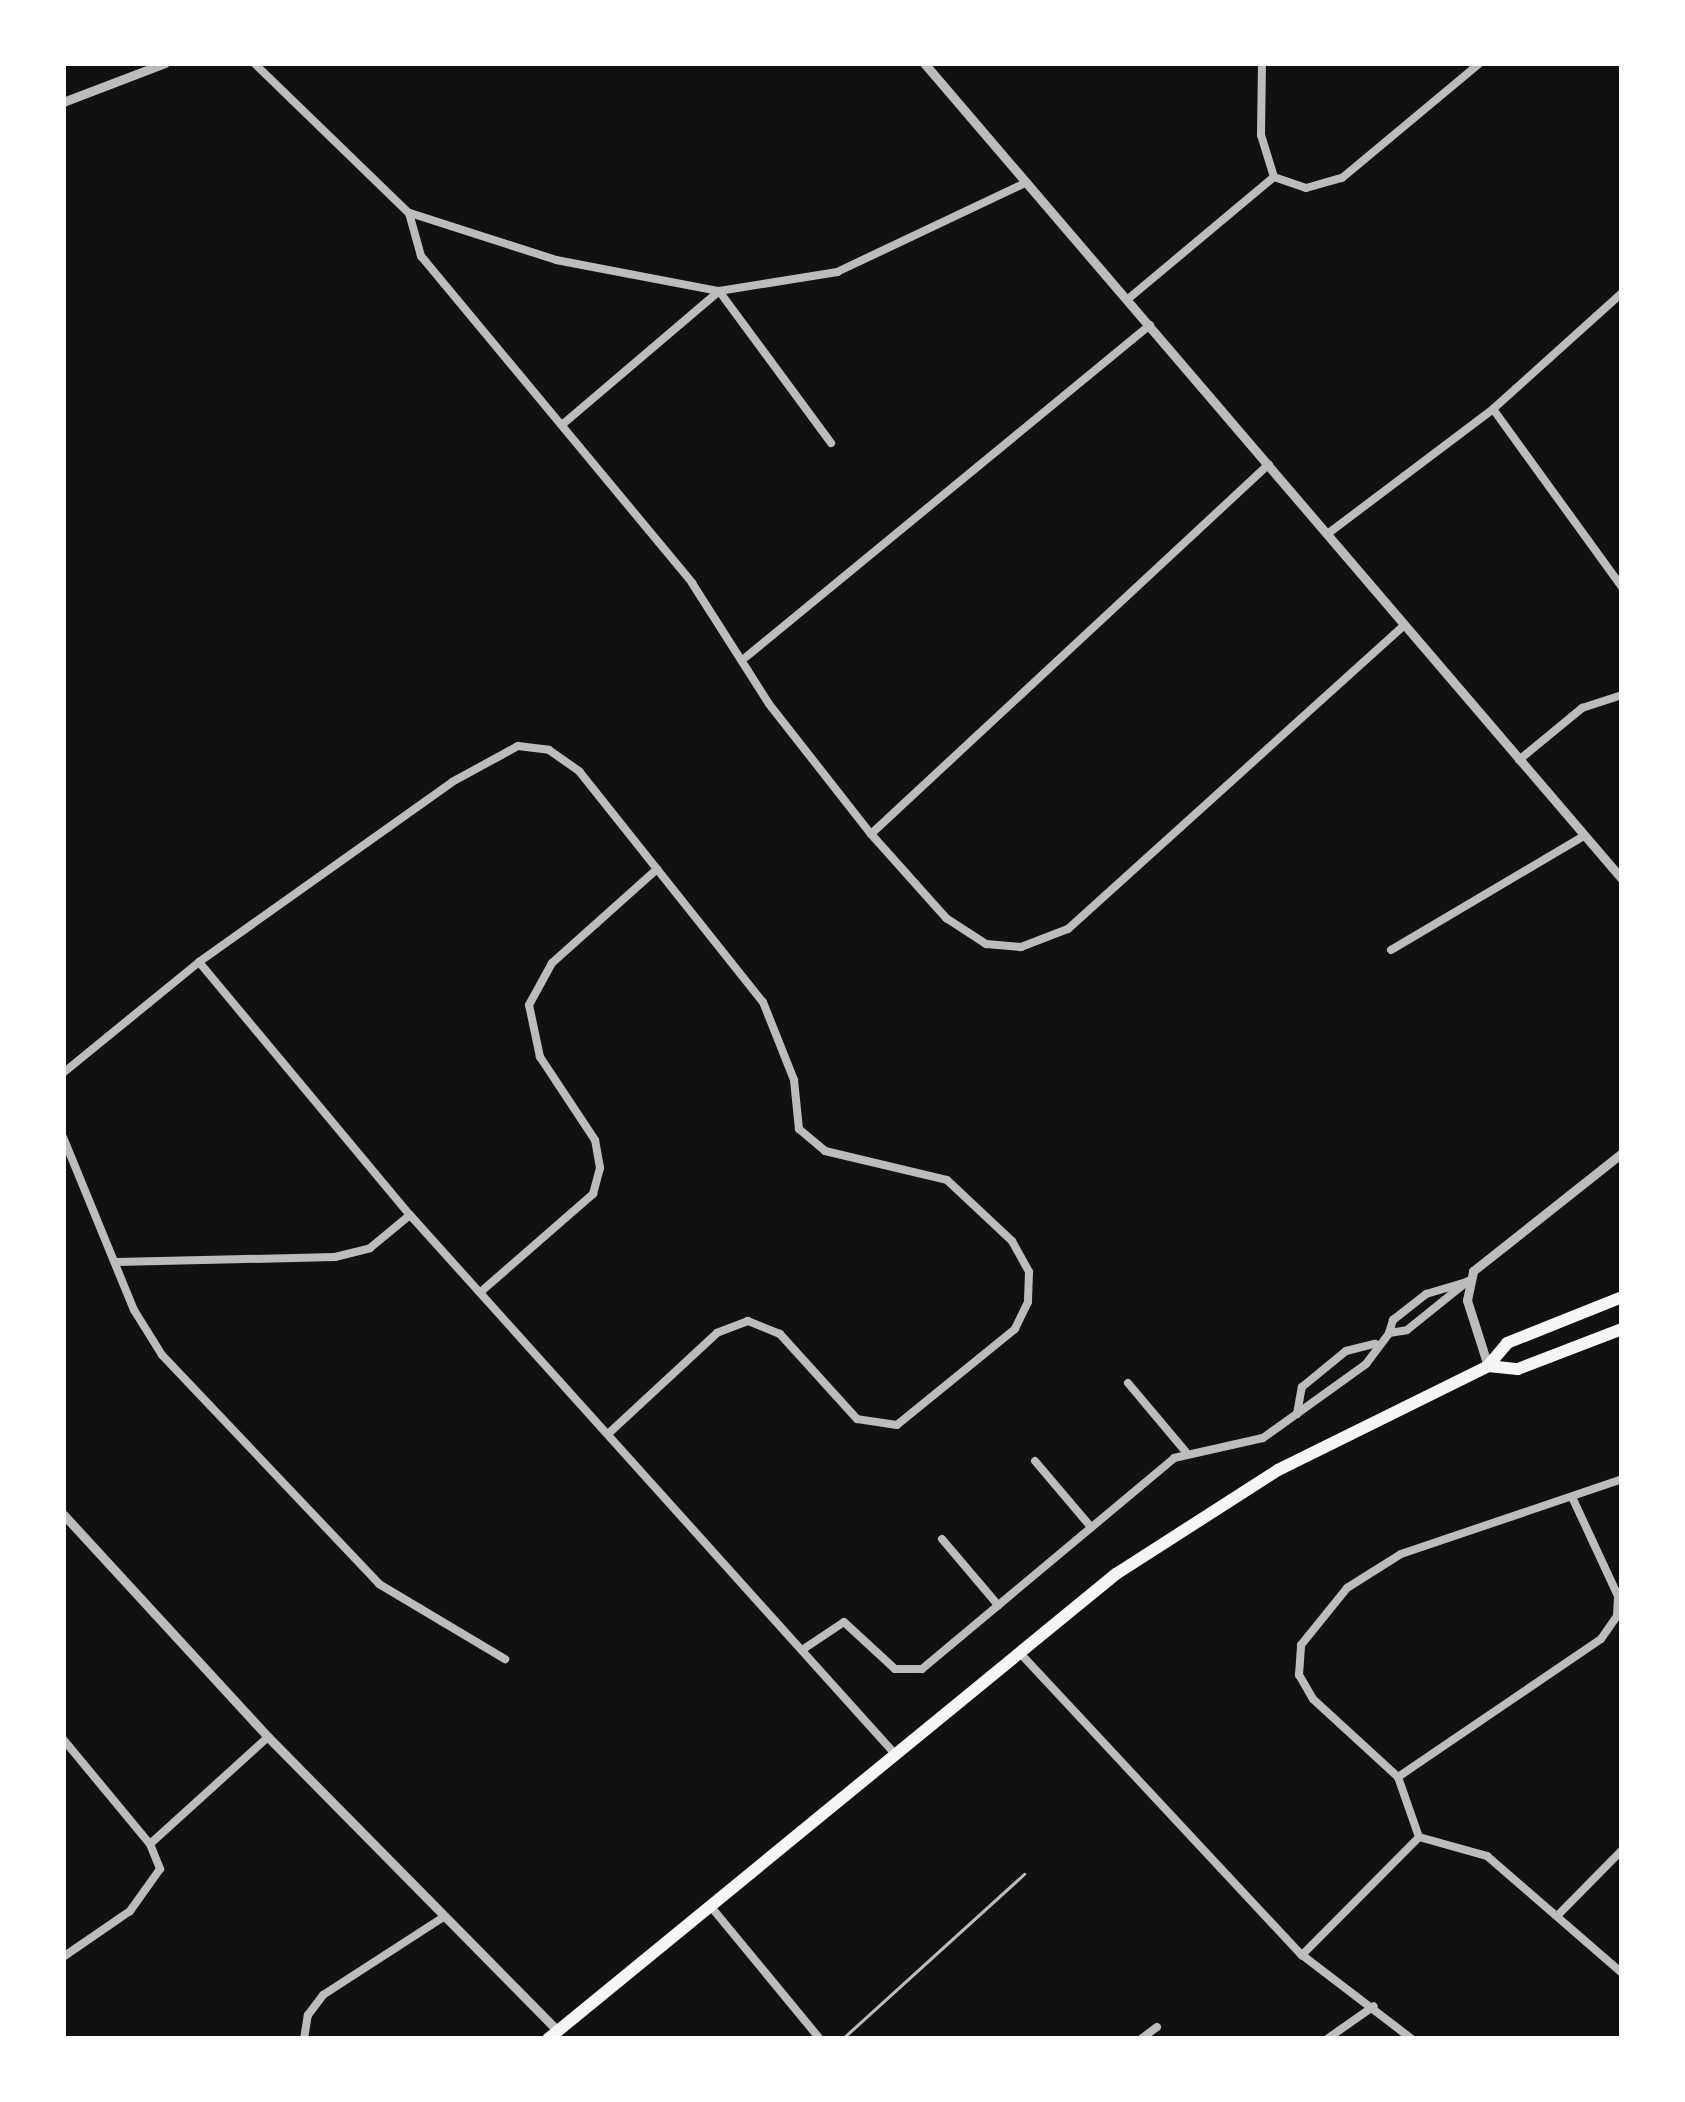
<!DOCTYPE html>
<style>
body{margin:0}
#map{position:relative;width:1685px;height:2102px;overflow:hidden;background:#111;font-family:"Asap Condensed",sans-serif}
div>[style]{position:absolute}
.service>*{height:3px;margin:-1.5px;padding:0 1.5px;transform-origin:1.5px;border-radius:1.5px;background:#bcbcbc}
.minor>*{height:8px;margin:-4px;padding:0 4px;transform-origin:4px;border-radius:4px;background:#bcbcbc}
.tertiary>*{height:9px;margin:-4.5px;padding:0 4.5px;transform-origin:4.5px;border-radius:4.5px;background:#bcbcbc}
.primary>*{height:12px;margin:-6px;padding:0 6px;transform-origin:6px;border-radius:6px;background:#f5f5f5}
span{translate:-50% -50%;white-space:nowrap;text-align:center;line-height:1.15;-webkit-text-stroke:10px #fff;paint-order:stroke}
.frame{position:absolute;inset:0;border:66px solid #fff;pointer-events:none}
</style>
<div id="map">
<div class="service">
<div style="left:842px;top:2039px;width:246px;rotate:-42.2deg"></div>
</div>
<div class="minor">
<div style="left:254px;top:63px;width:216px;rotate:44.1deg"></div>
<div style="left:409px;top:213px;width:45px;rotate:74.4deg"></div>
<div style="left:421px;top:256px;width:425px;rotate:50.3deg"></div>
<div style="left:692px;top:583px;width:143px;rotate:57.5deg"></div>
<div style="left:769px;top:704px;width:165px;rotate:51.9deg"></div>
<div style="left:871px;top:834px;width:113px;rotate:48.2deg"></div>
<div style="left:946px;top:918px;width:48px;rotate:33deg"></div>
<div style="left:986px;top:944px;width:35px;rotate:5deg"></div>
<div style="left:1021px;top:947px;width:50px;rotate:-21deg"></div>
<div style="left:1068px;top:929px;width:452px;rotate:-42.1deg"></div>
<div style="left:1262px;top:63px;width:72px;rotate:90.8deg"></div>
<div style="left:1261px;top:135px;width:44px;rotate:72.8deg"></div>
<div style="left:1274px;top:177px;width:34px;rotate:19deg"></div>
<div style="left:1306px;top:188px;width:37px;rotate:-16deg"></div>
<div style="left:1342px;top:178px;width:180px;rotate:-39.8deg"></div>
<div style="left:410px;top:213px;width:153px;rotate:17.8deg"></div>
<div style="left:556px;top:260px;width:166px;rotate:10.8deg"></div>
<div style="left:719px;top:291px;width:120px;rotate:-9.1deg"></div>
<div style="left:837px;top:272px;width:208px;rotate:-25.3deg"></div>
<div style="left:1128px;top:299px;width:190px;rotate:-39.9deg"></div>
<div style="left:1493px;top:409px;width:220px;rotate:54.1deg"></div>
<div style="left:563px;top:424px;width:205px;rotate:-40.4deg"></div>
<div style="left:719px;top:291px;width:189px;rotate:53.6deg"></div>
<div style="left:1330px;top:532px;width:204px;rotate:-37deg"></div>
<div style="left:1493px;top:409px;width:173px;rotate:-42deg"></div>
<div style="left:746px;top:657px;width:523px;rotate:-39.41deg"></div>
<div style="left:1519px;top:760px;width:82px;rotate:-39.5deg"></div>
<div style="left:1582px;top:708px;width:42px;rotate:-18deg"></div>
<div style="left:871px;top:834px;width:543px;rotate:-42.91deg"></div>
<div style="left:1391px;top:950px;width:224px;rotate:-30.6deg"></div>
<div style="left:199px;top:962px;width:329px;rotate:50.2deg"></div>
<div style="left:410px;top:1215px;width:725px;rotate:48.02deg"></div>
<div style="left:63px;top:1073px;width:176px;rotate:-39.2deg"></div>
<div style="left:199px;top:962px;width:310px;rotate:-35.4deg"></div>
<div style="left:452px;top:782px;width:75px;rotate:-28.6deg"></div>
<div style="left:518px;top:746px;width:31px;rotate:7deg"></div>
<div style="left:549px;top:750px;width:37px;rotate:35deg"></div>
<div style="left:579px;top:771px;width:295px;rotate:51.5deg"></div>
<div style="left:763px;top:1002px;width:84px;rotate:68.3deg"></div>
<div style="left:794px;top:1080px;width:49px;rotate:84.2deg"></div>
<div style="left:799px;top:1129px;width:34px;rotate:40deg"></div>
<div style="left:825px;top:1151px;width:125px;rotate:13.4deg"></div>
<div style="left:947px;top:1180px;width:89px;rotate:43.2deg"></div>
<div style="left:1012px;top:1241px;width:35px;rotate:61deg"></div>
<div style="left:1029px;top:1272px;width:30px;rotate:92deg"></div>
<div style="left:1028px;top:1302px;width:30px;rotate:116deg"></div>
<div style="left:1015px;top:1329px;width:152px;rotate:140.9deg"></div>
<div style="left:897px;top:1425px;width:40px;rotate:-171.5deg"></div>
<div style="left:857px;top:1419px;width:115px;rotate:-132.2deg"></div>
<div style="left:780px;top:1334px;width:35px;rotate:-158deg"></div>
<div style="left:748px;top:1321px;width:33px;rotate:159deg"></div>
<div style="left:717px;top:1333px;width:146px;rotate:137.2deg"></div>
<div style="left:63px;top:1137px;width:187px;rotate:67.7deg"></div>
<div style="left:134px;top:1310px;width:53px;rotate:58.1deg"></div>
<div style="left:162px;top:1355px;width:315px;rotate:46.5deg"></div>
<div style="left:379px;top:1584px;width:147px;rotate:30.8deg"></div>
<div style="left:117px;top:1262px;width:218px;rotate:-1.3deg"></div>
<div style="left:335px;top:1257px;width:36px;rotate:-14deg"></div>
<div style="left:370px;top:1248px;width:52px;rotate:-39.5deg"></div>
<div style="left:484px;top:1289px;width:145px;rotate:-41.1deg"></div>
<div style="left:593px;top:1194px;width:27px;rotate:-75deg"></div>
<div style="left:600px;top:1168px;width:28px;rotate:-100deg"></div>
<div style="left:595px;top:1140px;width:100px;rotate:-123.5deg"></div>
<div style="left:540px;top:1057px;width:53px;rotate:-101.9deg"></div>
<div style="left:529px;top:1005px;width:48px;rotate:-61.3deg"></div>
<div style="left:552px;top:963px;width:141px;rotate:-41.8deg"></div>
<div style="left:1389px;top:1333px;width:14px;rotate:-73deg"></div>
<div style="left:1393px;top:1320px;width:42px;rotate:-38.2deg"></div>
<div style="left:1426px;top:1294px;width:43px;rotate:-16.3deg"></div>
<div style="left:1128px;top:1383px;width:89px;rotate:50deg"></div>
<div style="left:1297px;top:1414px;width:27px;rotate:-80deg"></div>
<div style="left:1302px;top:1387px;width:57px;rotate:-39.3deg"></div>
<div style="left:1346px;top:1351px;width:30px;rotate:-14deg"></div>
<div style="left:1035px;top:1461px;width:87px;rotate:49.7deg"></div>
<div style="left:942px;top:1539px;width:87px;rotate:49.7deg"></div>
<div style="left:802px;top:1650px;width:50px;rotate:-33.7deg"></div>
<div style="left:844px;top:1622px;width:69px;rotate:42.7deg"></div>
<div style="left:895px;top:1669px;width:27px"></div>
<div style="left:922px;top:1669px;width:329px;rotate:-39.9deg"></div>
<div style="left:1174px;top:1458px;width:91px;rotate:-12.7deg"></div>
<div style="left:1263px;top:1438px;width:127px;rotate:-35.7deg"></div>
<div style="left:1366px;top:1364px;width:39px;rotate:-53deg"></div>
<div style="left:1389px;top:1333px;width:18px;rotate:-9deg"></div>
<div style="left:1407px;top:1330px;width:78px;rotate:-38.8deg"></div>
<div style="left:1019px;top:1652px;width:415px;rotate:47deg"></div>
<div style="left:1302px;top:1955px;width:138px;rotate:37.4deg"></div>
<div style="left:63px;top:1739px;width:136px;rotate:50.4deg"></div>
<div style="left:150px;top:1844px;width:27px;rotate:68deg"></div>
<div style="left:160px;top:1869px;width:52px;rotate:125.5deg"></div>
<div style="left:130px;top:1911px;width:81px;rotate:145.5deg"></div>
<div style="left:1398px;top:1777px;width:245px;rotate:-34.2deg"></div>
<div style="left:1601px;top:1639px;width:28px;rotate:-55deg"></div>
<div style="left:1617px;top:1616px;width:20px;rotate:-87deg"></div>
<div style="left:1618px;top:1596px;width:107px;rotate:-114.9deg"></div>
<div style="left:1419px;top:1837px;width:64px;rotate:-109.3deg"></div>
<div style="left:1398px;top:1777px;width:115px;rotate:-137.5deg"></div>
<div style="left:1313px;top:1699px;width:28px;rotate:-120deg"></div>
<div style="left:1299px;top:1675px;width:30px;rotate:-86deg"></div>
<div style="left:1301px;top:1645px;width:73px;rotate:-51.1deg"></div>
<div style="left:1347px;top:1588px;width:64px;rotate:-32.2deg"></div>
<div style="left:1401px;top:1554px;width:233px;rotate:-18.7deg"></div>
<div style="left:1419px;top:1837px;width:71px;rotate:15.6deg"></div>
<div style="left:1487px;top:1856px;width:179px;rotate:40.9deg"></div>
<div style="left:150px;top:1844px;width:159px;rotate:-42.2deg"></div>
<div style="left:712px;top:1908px;width:170px;rotate:50.5deg"></div>
<div style="left:1558px;top:1915px;width:91px;rotate:-45.4deg"></div>
<div style="left:1302px;top:1955px;width:166px;rotate:-45.2deg"></div>
<div style="left:304px;top:2039px;width:24px;rotate:-81deg"></div>
<div style="left:308px;top:2015px;width:25px;rotate:-53deg"></div>
<div style="left:323px;top:1995px;width:145px;rotate:-32.9deg"></div>
<div style="left:1141px;top:2039px;width:20px;rotate:-37deg"></div>
<div style="left:1327px;top:2039px;width:57px;rotate:-35.1deg"></div>
</div>
<div class="tertiary">
<div style="left:924px;top:63px;width:1074px;rotate:49.46deg"></div>
<div style="left:63px;top:102px;width:109px;rotate:-20.9deg"></div>
<div style="left:1488px;top:1366px;width:69px;rotate:-107.7deg"></div>
<div style="left:1467px;top:1300px;width:30px;rotate:-78deg"></div>
<div style="left:1473px;top:1271px;width:190px;rotate:-38.4deg"></div>
<div style="left:63px;top:1514px;width:303px;rotate:47.4deg"></div>
<div style="left:268px;top:1737px;width:413px;rotate:45.4deg"></div>
</div>
<div class="primary">
<div style="left:1488px;top:1366px;width:30px;rotate:-50deg"></div>
<div style="left:1507px;top:1343px;width:124px;rotate:-21.8deg"></div>
<div style="left:1488px;top:1366px;width:30px;rotate:6deg"></div>
<div style="left:1518px;top:1369px;width:111px;rotate:-21deg"></div>
<div style="left:548px;top:2039px;width:734px;rotate:-39.31deg"></div>
<div style="left:1116px;top:1574px;width:193px;rotate:-32.7deg"></div>
<div style="left:1278px;top:1470px;width:234px;rotate:-26.3deg"></div>
</div>
<div class="frame"></div>
</div>
